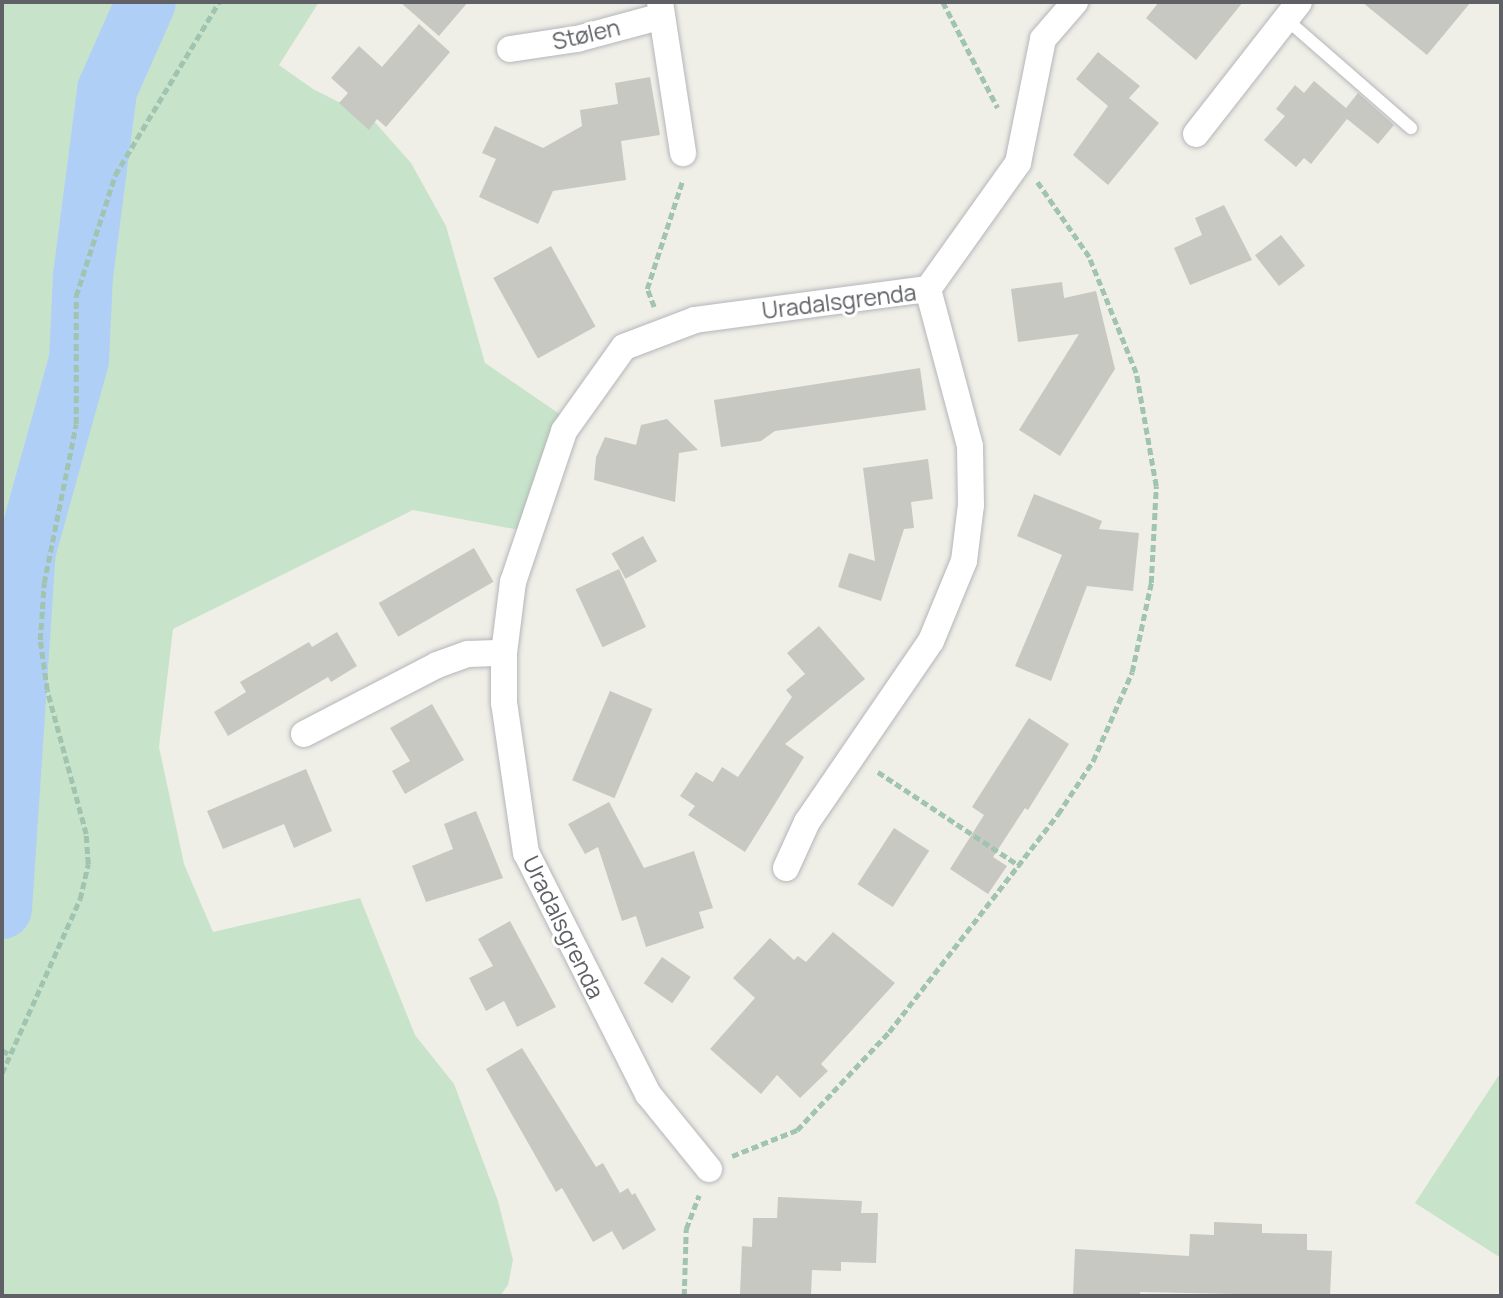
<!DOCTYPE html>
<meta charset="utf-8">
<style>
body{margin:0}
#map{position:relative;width:1503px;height:1298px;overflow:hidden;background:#efeee7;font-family:Manrope,sans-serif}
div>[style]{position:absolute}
.green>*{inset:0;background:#c7e4ca}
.river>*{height:60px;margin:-30px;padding:0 30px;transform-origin:30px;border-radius:30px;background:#b0cff7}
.building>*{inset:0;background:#c8c8c2;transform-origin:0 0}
.path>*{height:4.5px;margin-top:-2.25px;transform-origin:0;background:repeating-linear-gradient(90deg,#a0c4af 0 7px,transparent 0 10.5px)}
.roads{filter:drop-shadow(0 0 2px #b4b6ba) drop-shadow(0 0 2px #b4b6ba)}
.service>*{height:12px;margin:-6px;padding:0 6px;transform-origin:6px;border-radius:6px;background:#fff}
.minor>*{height:26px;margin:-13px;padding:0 13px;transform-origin:13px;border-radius:13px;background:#fff}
span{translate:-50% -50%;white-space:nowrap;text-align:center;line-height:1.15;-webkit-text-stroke:6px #fff;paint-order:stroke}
.street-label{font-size:23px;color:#5f6166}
.frame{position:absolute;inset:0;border:4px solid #5f6166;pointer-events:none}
</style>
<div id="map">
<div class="green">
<div style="clip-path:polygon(2px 2px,319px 2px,279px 65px,313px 89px,372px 119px,411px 163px,446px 226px,485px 363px,564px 417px,520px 530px,413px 510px,173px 629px,159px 747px,184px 864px,213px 932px,360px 898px,415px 1035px,454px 1084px,498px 1201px,513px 1260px,508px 1285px,500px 1296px,2px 1296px,2px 909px,25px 586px,2px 589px)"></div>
<div style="clip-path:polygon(1501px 1072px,1501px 1258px,1415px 1203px)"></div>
</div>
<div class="river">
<div style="left:2px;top:909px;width:359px;rotate:-86.2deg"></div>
<div style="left:26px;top:551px;width:198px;rotate:-74.5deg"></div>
<div style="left:79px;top:360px;width:84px;rotate:-87.3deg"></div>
<div style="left:83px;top:276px;width:188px;rotate:-82.6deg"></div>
<div style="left:107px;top:90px;width:96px;rotate:-66.1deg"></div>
</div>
<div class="building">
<div style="clip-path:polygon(400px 2px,468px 2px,439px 36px)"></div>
<div style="clip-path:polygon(1159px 2px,1243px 2px,1196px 60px,1146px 18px)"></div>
<div style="clip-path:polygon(1362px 2px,1471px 2px,1427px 55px)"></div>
<div style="clip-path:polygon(419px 24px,450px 52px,386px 127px,377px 119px,369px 130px,339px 103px,348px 93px,331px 78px,359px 46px,382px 67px)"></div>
<div style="clip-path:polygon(1098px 52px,1140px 86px,1129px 98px,1159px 123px,1108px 185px,1073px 155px,1108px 106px,1076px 79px)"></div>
<div style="clip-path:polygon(650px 77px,660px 135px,621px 141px,626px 180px,553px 191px,538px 224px,479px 197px,496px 159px,482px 153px,495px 126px,543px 148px,582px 126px,580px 110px,618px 104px,615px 83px)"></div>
<div style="clip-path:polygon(1314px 81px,1346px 108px,1358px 93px,1394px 125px,1378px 144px,1347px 119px,1311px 164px,1304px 158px,1296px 167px,1264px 140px,1285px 116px,1276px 109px,1295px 85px,1304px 93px)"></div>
<div style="clip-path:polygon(1224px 205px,1252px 260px,1190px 285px,1174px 248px,1202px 235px,1195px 218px)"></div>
<div style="left:1281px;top:235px;width:39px;height:33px;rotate:52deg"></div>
<div style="left:551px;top:246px;width:92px;height:66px;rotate:61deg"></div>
<div style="clip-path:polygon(1062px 282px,1064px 298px,1096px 291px,1115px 369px,1060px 456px,1019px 430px,1079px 334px,1018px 342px,1011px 289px)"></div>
<div style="clip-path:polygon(920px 368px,926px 410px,775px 431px,761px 441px,721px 447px,714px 400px)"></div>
<div style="clip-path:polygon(667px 419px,698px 450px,679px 453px,675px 502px,594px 480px,596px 457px,605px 437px,636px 445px,641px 425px)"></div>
<div style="clip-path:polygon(928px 459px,933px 499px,911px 502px,914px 528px,904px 529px,881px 601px,838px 587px,849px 553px,875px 561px,863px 468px)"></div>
<div style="clip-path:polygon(1034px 494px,1102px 521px,1099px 529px,1139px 533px,1133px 591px,1087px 586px,1051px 681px,1015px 666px,1062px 555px,1017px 536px)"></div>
<div style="left:643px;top:536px;width:29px;height:36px;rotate:61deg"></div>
<div style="left:474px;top:548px;width:39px;height:110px;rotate:60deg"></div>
<div style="left:619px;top:569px;width:64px;height:48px;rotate:65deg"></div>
<div style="clip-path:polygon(819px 626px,865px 679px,785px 744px,804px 757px,745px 852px,688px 815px,695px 806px,680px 796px,696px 772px,713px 782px,722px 767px,738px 777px,792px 697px,786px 690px,805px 674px,787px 653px)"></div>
<div style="clip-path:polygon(337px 632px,357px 666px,331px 682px,328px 677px,228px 736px,214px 712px,246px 692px,240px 682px,309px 642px,312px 647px)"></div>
<div style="left:610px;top:691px;width:46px;height:97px;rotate:23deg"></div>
<div style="clip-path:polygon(432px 704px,464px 760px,405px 794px,392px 771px,410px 761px,390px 728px)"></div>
<div style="clip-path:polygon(1029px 718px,1069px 744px,1028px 810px,1025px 808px,993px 857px,1007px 866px,988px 894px,950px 869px,984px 815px,972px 807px)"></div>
<div style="clip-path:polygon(306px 769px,332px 831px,294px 848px,284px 824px,223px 849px,207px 811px)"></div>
<div style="clip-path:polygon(609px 802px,644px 868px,694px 851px,713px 908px,699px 912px,704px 928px,646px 947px,636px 916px,622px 921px,598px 847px,585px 854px,568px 824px)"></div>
<div style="clip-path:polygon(476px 811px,503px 878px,426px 902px,412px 866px,453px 849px,444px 824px)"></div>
<div style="left:894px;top:828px;width:42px;height:67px;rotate:33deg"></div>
<div style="clip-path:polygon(510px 921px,556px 1007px,517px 1027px,504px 1001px,486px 1011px,469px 978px,493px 966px,478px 939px)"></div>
<div style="clip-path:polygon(833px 932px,895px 983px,821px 1064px,828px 1071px,800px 1098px,777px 1075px,761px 1094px,710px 1049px,755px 998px,733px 978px,770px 938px,794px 960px,798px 956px,806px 962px)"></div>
<div style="left:662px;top:957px;width:35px;height:32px;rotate:35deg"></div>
<div style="clip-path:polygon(522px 1048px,596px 1167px,603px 1163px,620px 1193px,628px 1188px,632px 1195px,635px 1193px,656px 1230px,623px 1250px,612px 1231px,593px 1242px,562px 1188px,556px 1192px,486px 1069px)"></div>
<div style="clip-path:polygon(778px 1197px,862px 1201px,861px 1213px,878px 1213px,876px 1263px,841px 1262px,841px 1271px,812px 1270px,811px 1296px,740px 1294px,742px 1246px,752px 1247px,753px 1218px,777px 1218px)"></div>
<div style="clip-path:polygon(1214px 1222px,1262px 1224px,1262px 1233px,1307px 1234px,1307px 1250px,1332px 1251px,1330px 1296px,1140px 1292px,1140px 1296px,1073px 1296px,1075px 1249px,1189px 1256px,1190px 1234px,1214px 1235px)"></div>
</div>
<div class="path">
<div style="left:943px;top:2px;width:119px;rotate:62.6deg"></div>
<div style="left:654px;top:307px;width:19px;rotate:-111deg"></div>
<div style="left:647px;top:289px;width:113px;rotate:-71.9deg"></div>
<div style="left:878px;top:772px;width:170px;rotate:33.5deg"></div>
<div style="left:2px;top:1050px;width:9px;rotate:32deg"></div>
<div style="left:2px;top:1073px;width:191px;rotate:-65.9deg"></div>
<div style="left:80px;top:899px;width:36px;rotate:-77deg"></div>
<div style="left:88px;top:864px;width:30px;rotate:-94deg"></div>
<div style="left:86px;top:834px;width:149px;rotate:-105.2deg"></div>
<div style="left:47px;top:690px;width:50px;rotate:-98deg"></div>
<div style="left:40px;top:640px;width:57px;rotate:-86deg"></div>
<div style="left:44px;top:583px;width:162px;rotate:-78.6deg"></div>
<div style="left:76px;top:424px;width:128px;rotate:-90deg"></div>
<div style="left:76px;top:296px;width:127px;rotate:-72.1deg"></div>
<div style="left:115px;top:175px;width:202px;rotate:-59deg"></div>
<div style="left:732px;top:1156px;width:70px;rotate:-21.8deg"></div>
<div style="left:797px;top:1130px;width:134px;rotate:-46.8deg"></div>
<div style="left:889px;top:1032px;width:276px;rotate:-52.2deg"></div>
<div style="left:1058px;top:814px;width:64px;rotate:-56.6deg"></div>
<div style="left:1093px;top:761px;width:97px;rotate:-66.3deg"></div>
<div style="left:1132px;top:672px;width:91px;rotate:-77.9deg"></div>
<div style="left:1151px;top:583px;width:97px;rotate:-87deg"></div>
<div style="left:1156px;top:486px;width:115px;rotate:-100deg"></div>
<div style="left:1136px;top:373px;width:125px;rotate:-112.1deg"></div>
<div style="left:1089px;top:257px;width:91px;rotate:-124.7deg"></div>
<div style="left:684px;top:1296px;width:67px;rotate:-88.3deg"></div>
<div style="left:686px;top:1229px;width:36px;rotate:-69deg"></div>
</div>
<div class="roads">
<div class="service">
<div style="left:1286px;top:19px;width:166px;rotate:41.1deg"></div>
</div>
<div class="minor">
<div style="left:660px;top:2px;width:153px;rotate:81.3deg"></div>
<div style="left:510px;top:49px;width:68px;rotate:-8.5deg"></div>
<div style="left:577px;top:39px;width:88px;rotate:-15.1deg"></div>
<div style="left:1196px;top:134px;width:167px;rotate:-52deg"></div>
<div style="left:928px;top:289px;width:155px;rotate:-54.5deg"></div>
<div style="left:1018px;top:163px;width:126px;rotate:-78.6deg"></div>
<div style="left:1043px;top:39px;width:49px;rotate:-49.1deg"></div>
<div style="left:304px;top:734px;width:150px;rotate:-27.4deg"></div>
<div style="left:437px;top:665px;width:33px;rotate:-20deg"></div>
<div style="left:468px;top:654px;width:36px;rotate:-2deg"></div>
<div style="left:786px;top:868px;width:51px;rotate:-65.5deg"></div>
<div style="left:807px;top:822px;width:219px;rotate:-55.6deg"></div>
<div style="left:931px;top:641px;width:87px;rotate:-67.6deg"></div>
<div style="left:964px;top:561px;width:56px;rotate:-82.9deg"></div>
<div style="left:971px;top:505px;width:59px;rotate:-91deg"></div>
<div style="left:970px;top:446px;width:163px;rotate:-105deg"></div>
<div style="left:709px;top:1169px;width:97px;rotate:-129.1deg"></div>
<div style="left:648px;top:1094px;width:270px;rotate:-116.8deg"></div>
<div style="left:526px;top:853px;width:152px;rotate:-98.3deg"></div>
<div style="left:504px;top:703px;width:50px;rotate:-90deg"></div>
<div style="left:504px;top:653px;width:72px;rotate:-82.8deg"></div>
<div style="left:513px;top:582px;width:159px;rotate:-71.3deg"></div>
<div style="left:564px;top:431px;width:103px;rotate:-54.5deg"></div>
<div style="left:624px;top:347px;width:76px;rotate:-20.8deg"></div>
<div style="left:695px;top:320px;width:235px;rotate:-7.6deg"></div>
</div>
</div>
<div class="street-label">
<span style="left:586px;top:34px;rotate:-13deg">Stølen</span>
<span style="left:839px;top:301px;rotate:-7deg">Uradalsgrenda</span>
<span style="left:564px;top:927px;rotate:64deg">Uradalsgrenda</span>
</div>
<div class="frame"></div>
</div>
